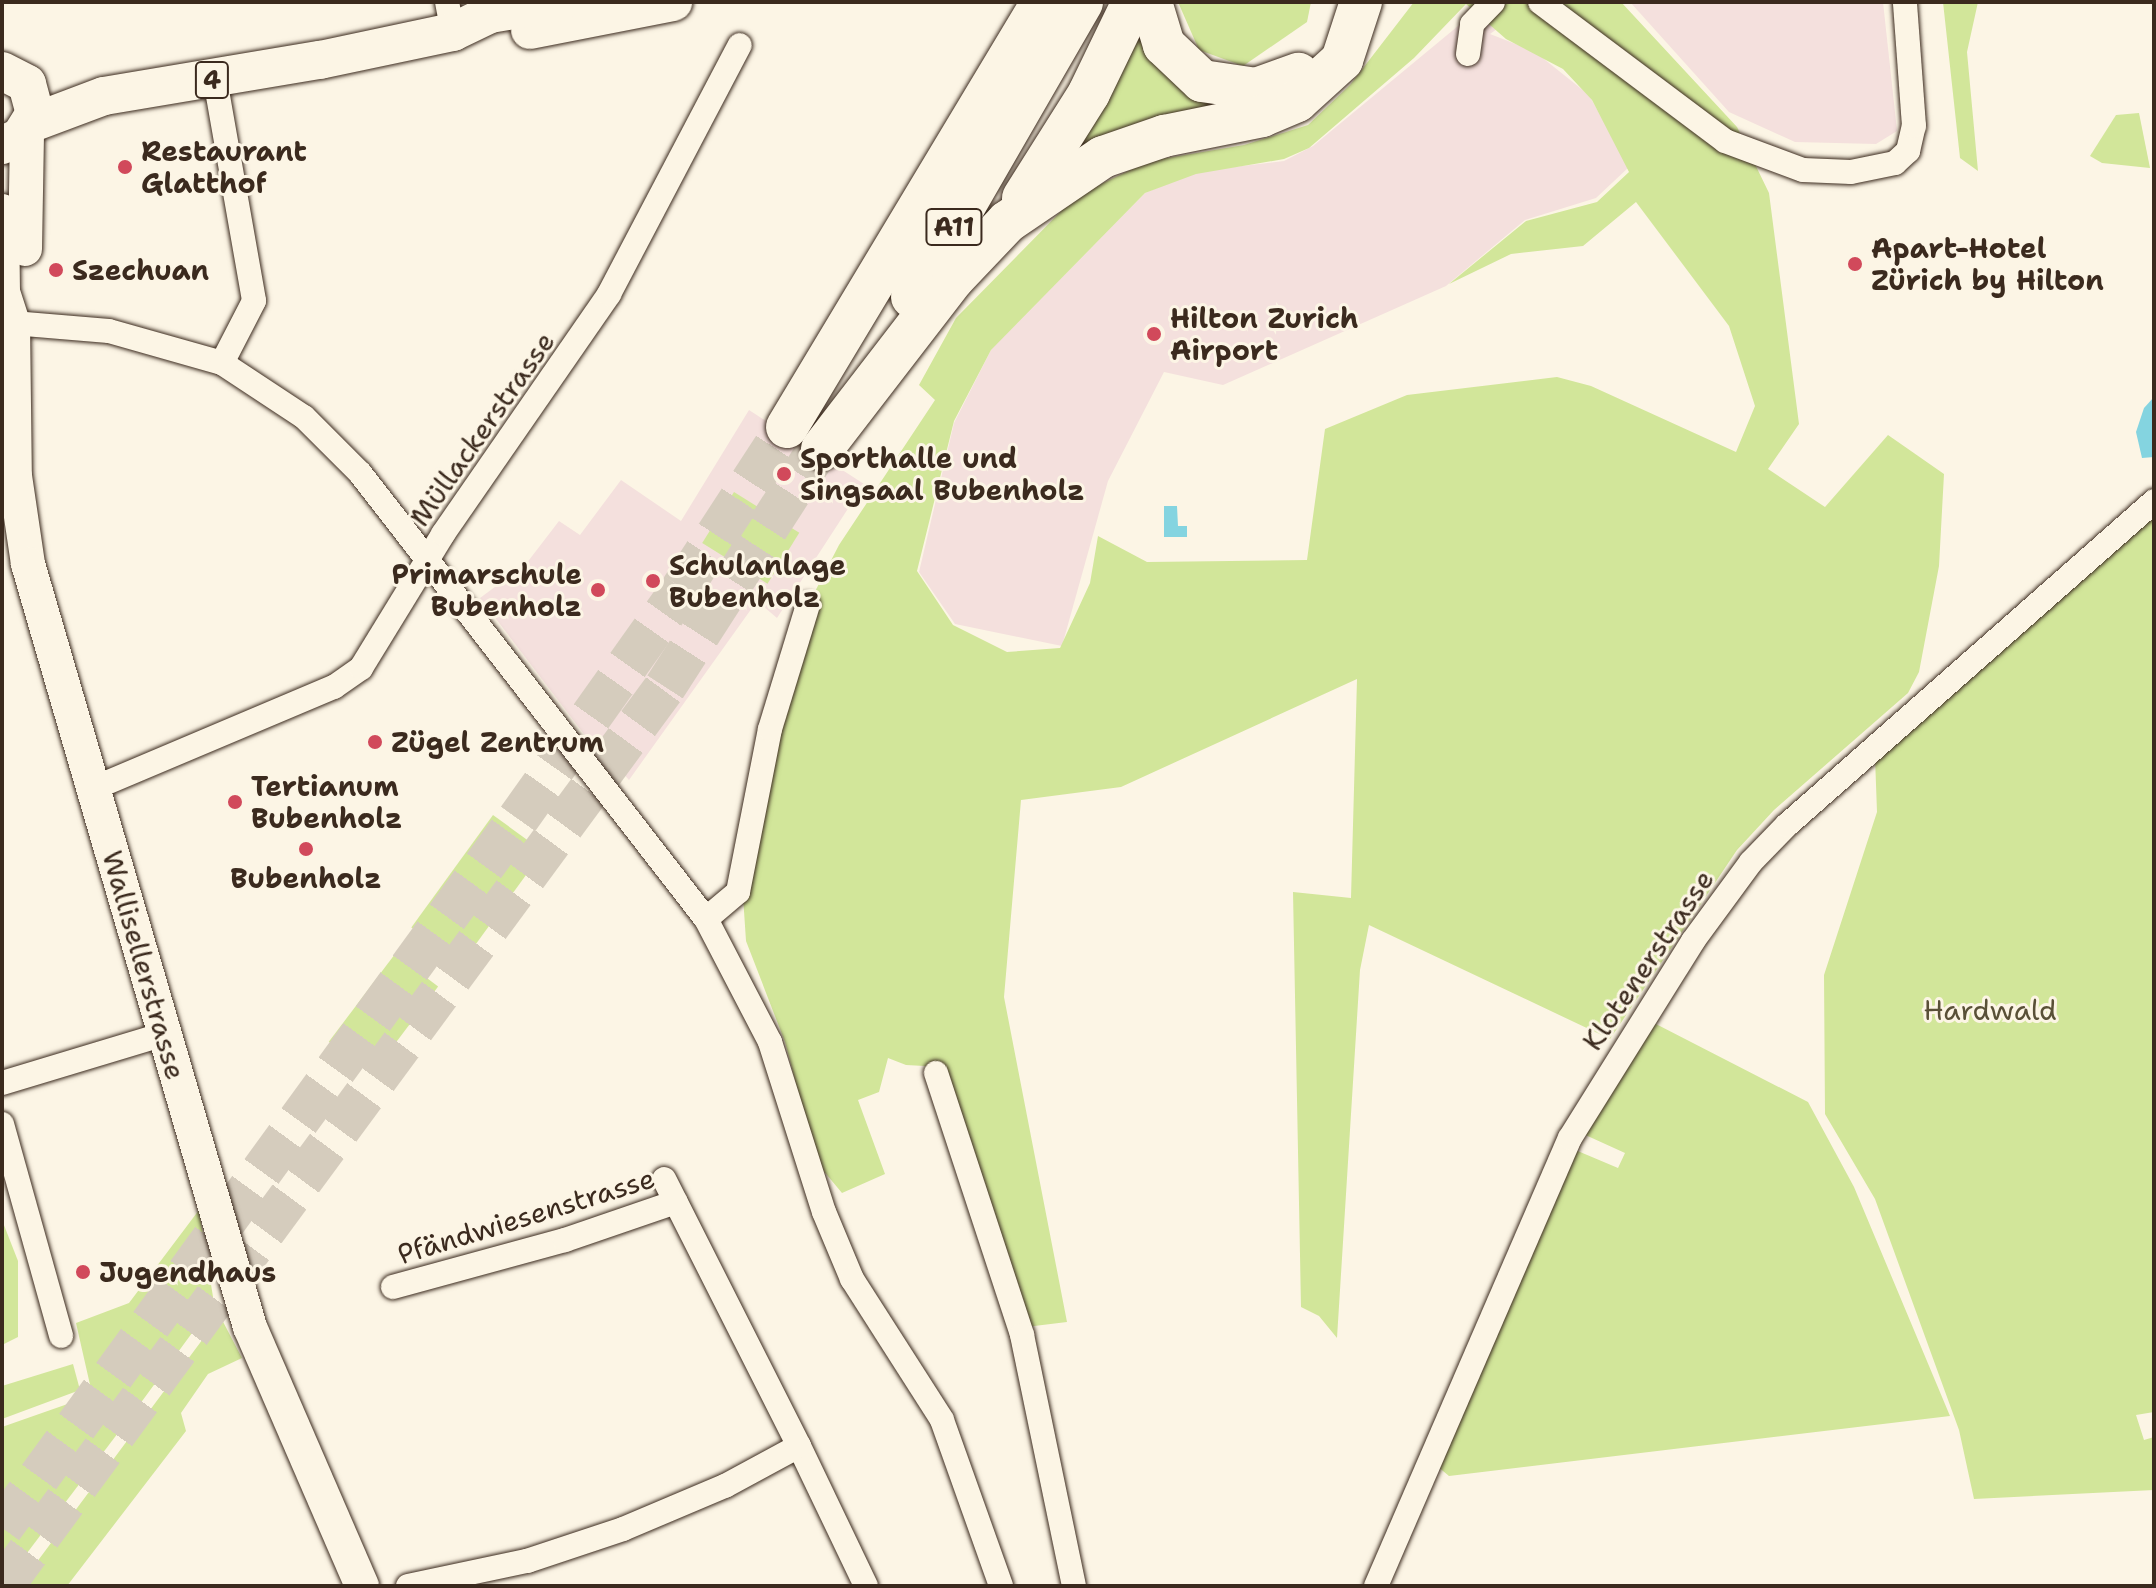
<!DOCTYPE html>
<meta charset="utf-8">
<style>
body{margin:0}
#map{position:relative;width:2156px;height:1588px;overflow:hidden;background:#fcf5e5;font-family:"Shantell Sans",sans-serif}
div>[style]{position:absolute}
.built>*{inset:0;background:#f4e0dd}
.green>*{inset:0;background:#d2e69a;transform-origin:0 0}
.water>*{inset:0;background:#84d4e0}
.highway-tunnel>*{height:42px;margin-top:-21px;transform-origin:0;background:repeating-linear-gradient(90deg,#d5ccbd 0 42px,transparent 0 63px)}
.roads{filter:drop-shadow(0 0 2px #3b2a1e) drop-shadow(0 0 2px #3b2a1e)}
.street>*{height:24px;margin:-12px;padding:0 12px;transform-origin:12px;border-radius:12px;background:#fcf5e5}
.secondary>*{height:34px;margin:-17px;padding:0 17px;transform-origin:17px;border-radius:17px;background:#fcf5e5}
.primary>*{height:38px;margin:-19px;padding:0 19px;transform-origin:19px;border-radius:19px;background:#fcf5e5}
.highway>*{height:42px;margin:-21px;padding:0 21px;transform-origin:21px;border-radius:21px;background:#fcf5e5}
.dots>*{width:22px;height:22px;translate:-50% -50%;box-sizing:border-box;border:4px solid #fcf5e5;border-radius:50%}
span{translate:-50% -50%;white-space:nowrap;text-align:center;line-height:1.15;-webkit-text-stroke:6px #fcf5e5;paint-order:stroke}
.shield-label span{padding:2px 6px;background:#fcf5e5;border:2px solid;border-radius:6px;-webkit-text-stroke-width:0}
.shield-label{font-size:26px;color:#3b2a1e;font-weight:700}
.poi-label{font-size:28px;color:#3b2a1e;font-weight:700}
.left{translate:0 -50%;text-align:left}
.right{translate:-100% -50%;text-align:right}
.street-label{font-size:28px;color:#3b2a1e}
.park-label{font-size:28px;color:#595037}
.frame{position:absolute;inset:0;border:4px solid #3b2a1e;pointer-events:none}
</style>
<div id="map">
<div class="built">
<div style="clip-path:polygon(1487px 2px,1535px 2px,1490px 34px,1534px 51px,1589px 95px,1629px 167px,1596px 198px,1525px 220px,1446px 286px,1223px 385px,1164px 372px,1108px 481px,1062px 646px,955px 624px,919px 572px,954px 423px,992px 348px,1145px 193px,1198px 171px,1284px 161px,1313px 146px)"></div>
<div style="clip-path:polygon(1630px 2px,1883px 2px,1897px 131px,1876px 144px,1795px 142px,1729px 112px)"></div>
<div style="clip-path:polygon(749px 410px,864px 484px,777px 618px,757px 601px,629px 780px,621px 771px,616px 776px,480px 598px,526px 564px,559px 521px,580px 535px,621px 480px,681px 521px)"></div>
</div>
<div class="green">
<div style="clip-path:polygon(1178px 2px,1311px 2px,1307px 22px,1243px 66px,1199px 50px)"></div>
<div style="clip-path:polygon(evenodd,1414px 2px,1621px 2px,1737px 127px,1769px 193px,1799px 424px,1768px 469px,1825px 507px,1888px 435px,1944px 474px,1939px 566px,1919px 672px,1908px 693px,1774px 810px,1737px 850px,1610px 1039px,1369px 925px,1360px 970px,1337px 1338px,1319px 1316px,1301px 1307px,1293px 892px,1351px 898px,1357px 679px,1121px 787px,1021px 800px,1004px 997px,1067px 1322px,1026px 1327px,943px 1067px,906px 1065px,888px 1058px,879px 1092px,858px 1100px,885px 1174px,842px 1193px,817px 1163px,785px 1042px,746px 941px,742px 881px,808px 605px,839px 545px,935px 400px,919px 385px,956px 318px,1076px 196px,1149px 161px,1244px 145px,1308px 125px,1350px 85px,1414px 2px,1466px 4px,1506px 39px,1563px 69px,1592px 100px,1629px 172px,1597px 202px,1526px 221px,1449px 284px,1511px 254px,1583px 246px,1636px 202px,1729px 326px,1755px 406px,1736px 452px,1591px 386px,1557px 377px,1407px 395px,1325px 429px,1307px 560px,1147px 562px,1098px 536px,1090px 583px,1060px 648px,1007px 652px,953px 625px,917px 571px,954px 421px,991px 350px,1145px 193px,1196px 174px,1284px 159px,1309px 148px,1414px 58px,1466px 4px)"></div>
<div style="clip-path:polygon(1943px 2px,1978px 2px,1967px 52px,1978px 171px,1960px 158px)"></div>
<div style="clip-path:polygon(1140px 12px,1241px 101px,1063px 164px)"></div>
<div style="clip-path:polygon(2139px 113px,2150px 168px,2102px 163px,2090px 156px,2116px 115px)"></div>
<div style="left:734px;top:492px;width:77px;height:60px;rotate:32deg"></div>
<div style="clip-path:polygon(2154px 509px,2154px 1412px,2136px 1415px,2144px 1440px,2154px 1437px,2154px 1490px,1974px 1499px,1959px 1430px,1875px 1199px,1825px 1114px,1824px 975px,1877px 812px,1875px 757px)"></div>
<div style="left:493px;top:815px;width:62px;height:139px;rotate:36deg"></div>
<div style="left:395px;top:954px;width:54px;height:110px;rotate:37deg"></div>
<div style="clip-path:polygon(1654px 1023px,1808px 1102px,1854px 1187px,1950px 1416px,1449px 1476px,1437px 1466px,1573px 1149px,1618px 1168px,1625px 1153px,1581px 1133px)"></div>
<div style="clip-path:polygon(199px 1210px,214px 1303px,126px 1423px,93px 1398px,76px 1323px,129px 1303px)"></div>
<div style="clip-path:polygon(2px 1220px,18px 1261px,18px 1337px,2px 1345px)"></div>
<div style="clip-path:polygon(220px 1316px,242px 1358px,208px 1374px,181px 1413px,186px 1431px,67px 1586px,19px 1586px)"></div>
<div style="clip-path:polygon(73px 1364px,80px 1390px,2px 1419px,2px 1386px)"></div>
<div style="clip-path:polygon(79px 1400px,121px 1429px,2px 1586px,2px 1427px)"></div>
</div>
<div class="water">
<div style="clip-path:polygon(2154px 397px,2154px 457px,2142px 458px,2136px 432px,2144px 408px)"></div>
<div style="clip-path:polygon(1164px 506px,1177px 506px,1178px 526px,1187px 526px,1187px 537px,1164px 537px)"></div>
</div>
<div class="highway-tunnel">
<div style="left:2px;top:1528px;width:877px;rotate:-53.95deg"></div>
<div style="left:518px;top:819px;width:283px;rotate:-54.6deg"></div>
<div style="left:682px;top:588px;width:192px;rotate:-56.9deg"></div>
<div style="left:3px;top:1586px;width:1116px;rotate:-53.63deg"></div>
<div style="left:665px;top:687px;width:284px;rotate:-57.2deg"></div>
</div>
<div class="roads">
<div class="street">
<div style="left:447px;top:2px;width:31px;rotate:79deg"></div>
<div style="left:1540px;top:2px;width:231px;rotate:36.9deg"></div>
<div style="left:1725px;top:141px;width:83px;rotate:20.4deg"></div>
<div style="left:1803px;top:170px;width:48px;rotate:2.4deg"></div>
<div style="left:1851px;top:172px;width:45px;rotate:-11.6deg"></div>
<div style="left:1895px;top:163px;width:18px;rotate:-43deg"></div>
<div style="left:1908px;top:151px;width:26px;rotate:-77deg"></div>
<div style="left:1914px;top:126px;width:124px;rotate:-94.2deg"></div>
<div style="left:1468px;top:54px;width:30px;rotate:-82deg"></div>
<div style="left:1472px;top:24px;width:30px;rotate:-46deg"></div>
<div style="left:215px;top:79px;width:225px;rotate:80deg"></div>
<div style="left:254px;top:301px;width:70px;rotate:117.3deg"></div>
<div style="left:13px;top:323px;width:96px;rotate:4.8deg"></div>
<div style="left:109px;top:331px;width:117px;rotate:15.8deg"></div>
<div style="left:222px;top:363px;width:98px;rotate:33.4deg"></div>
<div style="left:304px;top:417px;width:79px;rotate:45deg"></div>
<div style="left:360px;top:473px;width:564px;rotate:52.2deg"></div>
<div style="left:706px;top:919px;width:139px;rotate:62.5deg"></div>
<div style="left:770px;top:1042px;width:178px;rotate:72.4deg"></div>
<div style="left:824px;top:1212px;width:73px;rotate:67.3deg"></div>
<div style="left:852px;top:1279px;width:167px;rotate:57.4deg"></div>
<div style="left:942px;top:1420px;width:176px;rotate:70.4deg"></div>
<div style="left:92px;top:789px;width:263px;rotate:-22.9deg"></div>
<div style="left:334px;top:687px;width:33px;rotate:-35deg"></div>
<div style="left:361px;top:668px;width:157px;rotate:-58.5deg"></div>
<div style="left:443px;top:534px;width:292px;rotate:-55.3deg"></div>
<div style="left:609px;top:294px;width:281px;rotate:-62.3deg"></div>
<div style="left:706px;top:919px;width:42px;rotate:-40.2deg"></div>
<div style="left:738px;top:892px;width:166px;rotate:-78.9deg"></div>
<div style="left:770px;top:729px;width:130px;rotate:-73deg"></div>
<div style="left:936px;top:1073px;width:276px;rotate:71.8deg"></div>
<div style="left:1022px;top:1335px;width:256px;rotate:78.3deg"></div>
<div style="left:2px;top:1083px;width:169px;rotate:-16.8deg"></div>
<div style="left:2px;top:1124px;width:220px;rotate:74.4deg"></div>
<div style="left:393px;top:1287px;width:178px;rotate:-15.3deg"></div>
<div style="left:565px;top:1240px;width:117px;rotate:-18.9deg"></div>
<div style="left:799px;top:1446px;width:155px;rotate:64.4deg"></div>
<div style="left:408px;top:1586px;width:122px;rotate:-11.9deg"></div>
<div style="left:527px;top:1561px;width:101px;rotate:-18.4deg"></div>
<div style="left:623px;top:1529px;width:111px;rotate:-22.9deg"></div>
<div style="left:725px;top:1486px;width:84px;rotate:-28.4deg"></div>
<div style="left:799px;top:1446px;width:299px;rotate:-116.8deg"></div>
<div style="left:1376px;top:1586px;width:488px;rotate:-66.6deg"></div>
<div style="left:1570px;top:1138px;width:232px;rotate:-58deg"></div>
<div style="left:1693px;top:941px;width:98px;rotate:-53.7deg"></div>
<div style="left:1751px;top:862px;width:52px;rotate:-45.8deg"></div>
<div style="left:1787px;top:825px;width:490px;rotate:-41.4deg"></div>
</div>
<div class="secondary">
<div style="left:2px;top:211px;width:81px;rotate:89.3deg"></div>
<div style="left:3px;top:292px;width:33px;rotate:72deg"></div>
<div style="left:13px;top:323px;width:153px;rotate:89.3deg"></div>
<div style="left:15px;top:476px;width:89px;rotate:81.6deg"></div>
<div style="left:28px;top:564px;width:795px;rotate:73.78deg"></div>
<div style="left:250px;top:1327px;width:282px;rotate:66.6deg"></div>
<div style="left:25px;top:249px;width:118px;rotate:-89deg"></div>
</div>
<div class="primary">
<div style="left:530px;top:30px;width:146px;rotate:-11.1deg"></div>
<div style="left:2px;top:71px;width:28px;rotate:27deg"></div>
<div style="left:27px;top:84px;width:30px;rotate:75deg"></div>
<div style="left:35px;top:113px;width:28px;rotate:122deg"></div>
<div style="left:20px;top:137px;width:20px;rotate:156deg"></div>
<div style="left:32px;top:123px;width:77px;rotate:-20.6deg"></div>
<div style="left:104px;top:96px;width:219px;rotate:-9.5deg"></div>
<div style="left:320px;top:60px;width:136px;rotate:-11.9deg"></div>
<div style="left:453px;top:32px;width:41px;rotate:-25.9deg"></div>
<div style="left:490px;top:14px;width:72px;rotate:-9.6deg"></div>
</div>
<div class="highway">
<div style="left:1151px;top:2px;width:45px;rotate:73.2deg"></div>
<div style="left:1164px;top:45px;width:52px;rotate:43.5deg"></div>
<div style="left:1202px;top:81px;width:55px;rotate:8.4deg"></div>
<div style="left:1256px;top:89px;width:45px;rotate:-19.7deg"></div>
<div style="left:1023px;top:198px;width:124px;rotate:-57.8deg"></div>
<div style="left:1089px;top:93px;width:101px;rotate:-64.2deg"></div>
<div style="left:912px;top:297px;width:340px;rotate:-60deg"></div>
<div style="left:787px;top:427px;width:496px;rotate:-59deg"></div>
<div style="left:822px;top:449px;width:215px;rotate:-52.4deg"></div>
<div style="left:953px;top:279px;width:79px;rotate:-46.5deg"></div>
<div style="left:1007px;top:222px;width:116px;rotate:-34.1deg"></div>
<div style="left:1103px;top:157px;width:65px;rotate:-19deg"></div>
<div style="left:1164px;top:136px;width:100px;rotate:-11.5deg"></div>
<div style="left:1262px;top:116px;width:38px;rotate:-23deg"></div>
<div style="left:1297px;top:101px;width:61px;rotate:-42.3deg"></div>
<div style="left:1342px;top:60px;width:61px;rotate:-71.9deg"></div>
</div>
</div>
<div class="dots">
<div style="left:125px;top:167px;background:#d1495b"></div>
<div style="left:1855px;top:264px;background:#d1495b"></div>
<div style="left:56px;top:270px;background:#d1495b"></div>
<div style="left:1154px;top:334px;background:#d1495b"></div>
<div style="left:784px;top:474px;background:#d1495b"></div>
<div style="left:653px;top:581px;background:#d1495b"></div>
<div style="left:598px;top:590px;background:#d1495b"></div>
<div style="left:375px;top:742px;background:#d1495b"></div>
<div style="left:235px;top:802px;background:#d1495b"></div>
<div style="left:306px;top:849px;background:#d1495b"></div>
<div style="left:83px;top:1272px;background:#d1495b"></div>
</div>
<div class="shield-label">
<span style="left:212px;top:80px">4</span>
<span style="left:954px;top:227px">A11</span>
</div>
<div class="poi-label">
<span class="left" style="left:141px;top:167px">Restaurant<br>Glatthof</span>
<span class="left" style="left:1871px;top:264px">Apart-Hotel<br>Zürich by Hilton</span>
<span class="left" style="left:72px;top:270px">Szechuan</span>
<span class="left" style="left:1170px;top:334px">Hilton Zurich<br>Airport</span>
<span class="left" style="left:800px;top:474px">Sporthalle und<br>Singsaal Bubenholz</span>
<span class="left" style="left:669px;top:581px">Schulanlage<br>Bubenholz</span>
<span class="right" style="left:582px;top:590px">Primarschule<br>Bubenholz</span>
<span class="left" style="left:391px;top:742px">Zügel Zentrum</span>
<span class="left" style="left:251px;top:802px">Tertianum<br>Bubenholz</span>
<span style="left:306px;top:878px">Bubenholz</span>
<span class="left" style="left:99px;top:1272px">Jugendhaus</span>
</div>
<div class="street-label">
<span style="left:482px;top:429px;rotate:-55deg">Müllackerstrasse</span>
<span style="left:1648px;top:960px;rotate:-56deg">Klotenerstrasse</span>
<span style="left:144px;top:965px;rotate:74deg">Wallisellerstrasse</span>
<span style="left:526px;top:1216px;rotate:-17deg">Pfändwiesenstrasse</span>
</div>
<div class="park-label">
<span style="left:1990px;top:1010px">Hardwald</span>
</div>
<div class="frame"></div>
</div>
